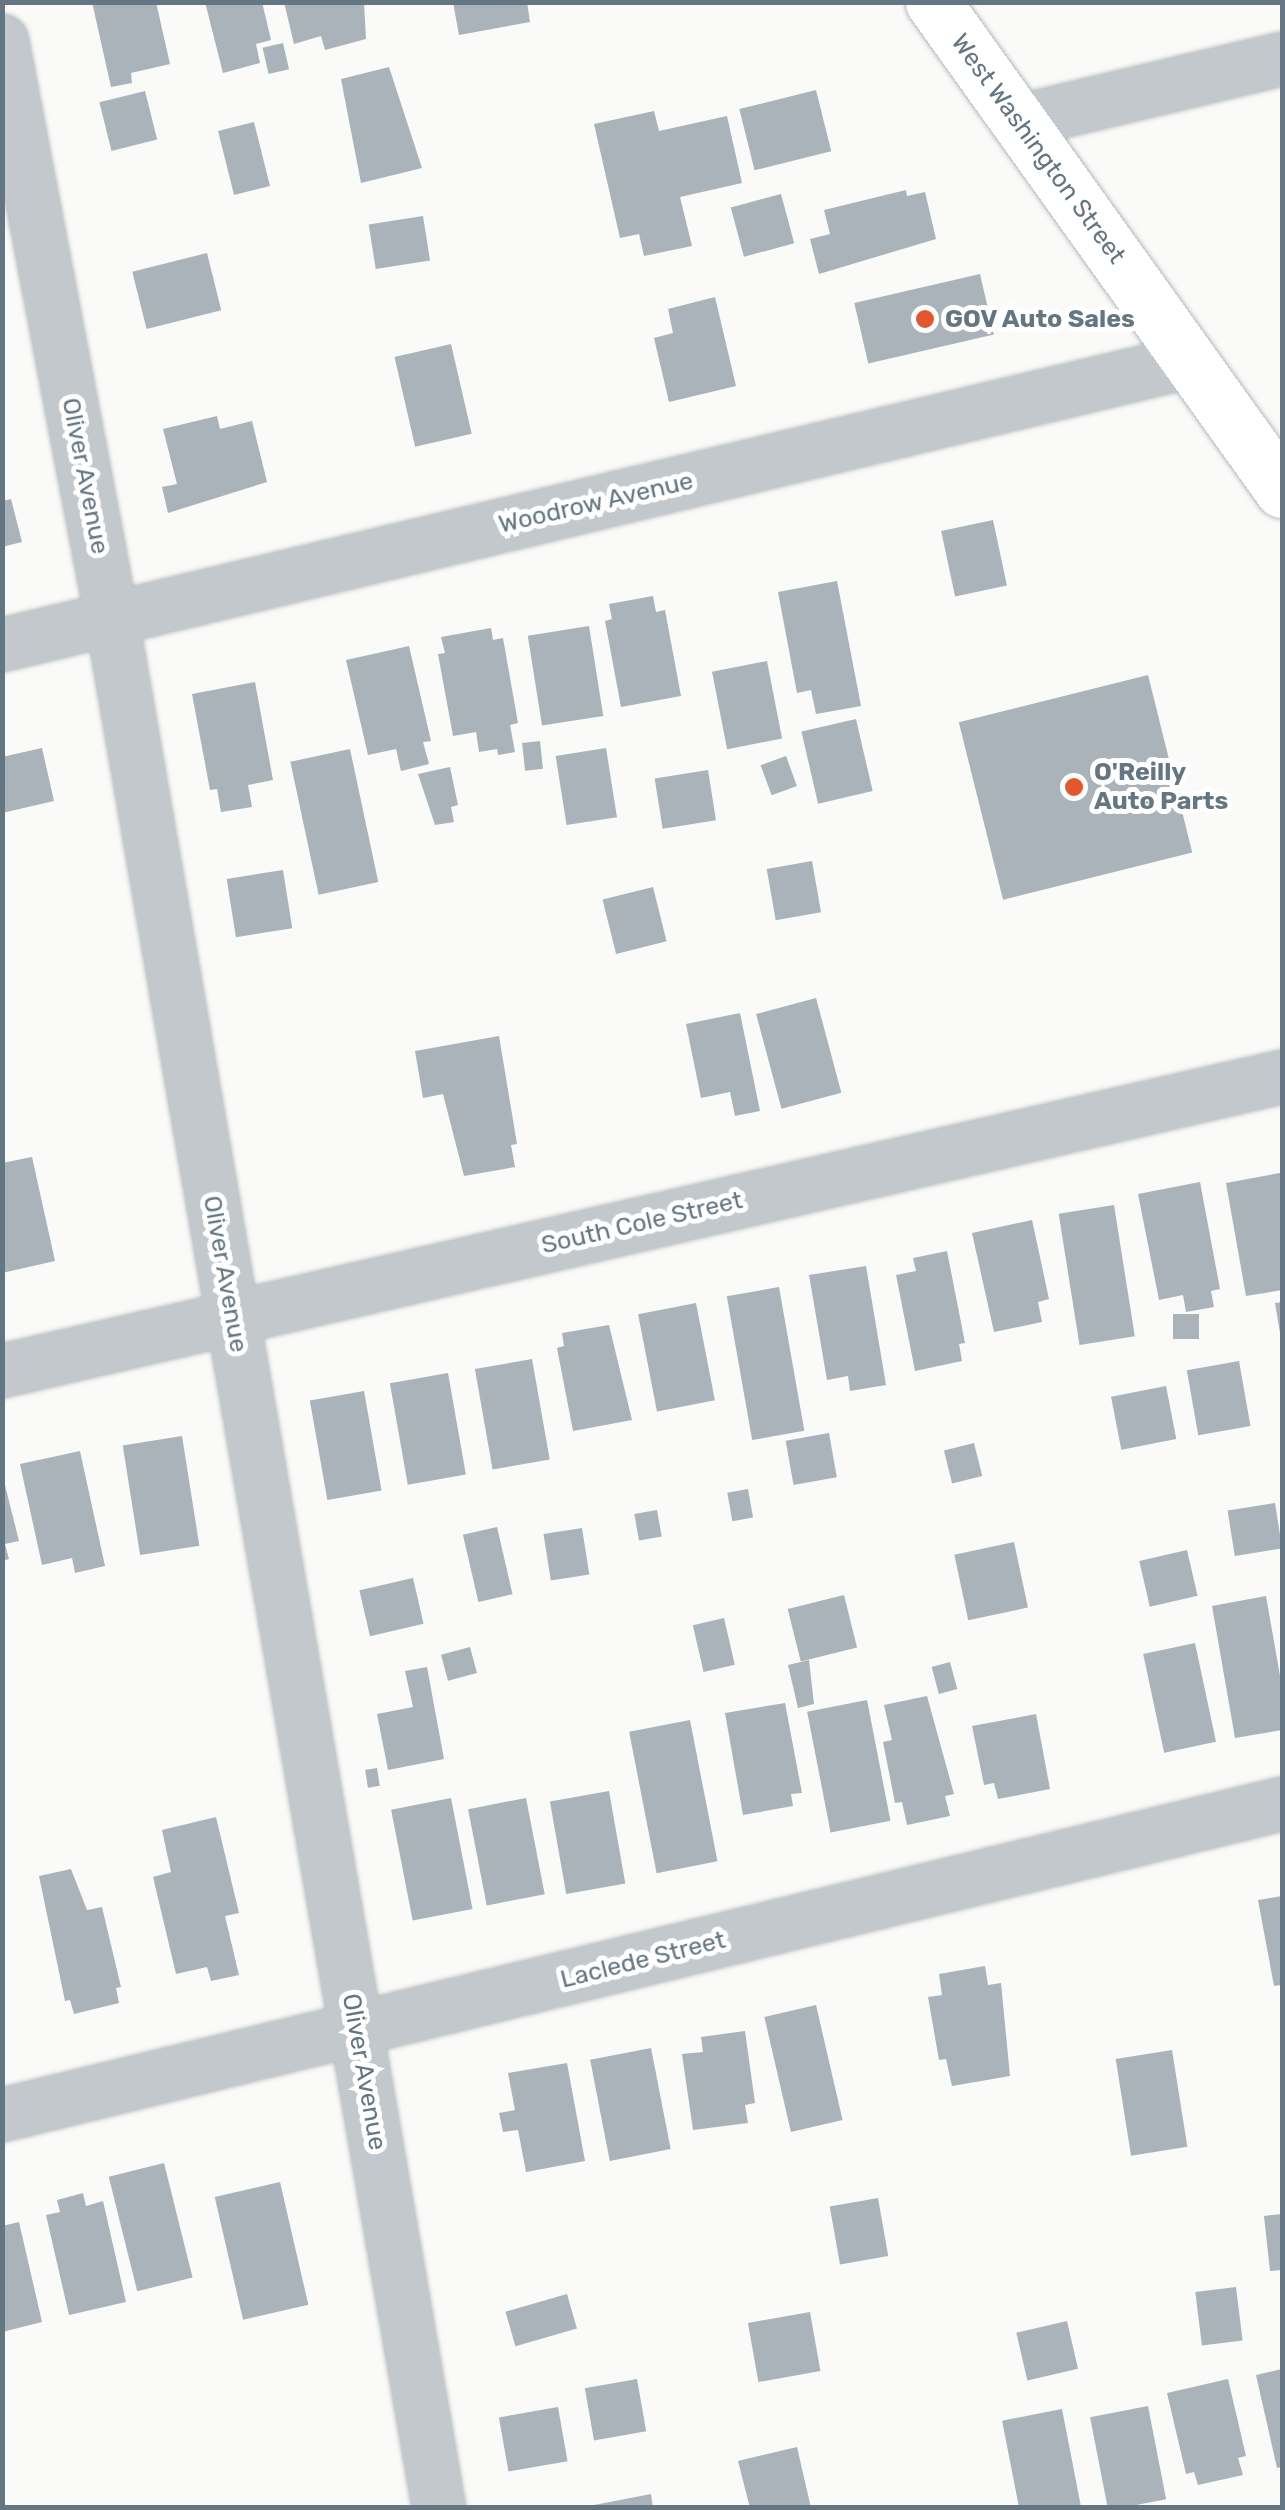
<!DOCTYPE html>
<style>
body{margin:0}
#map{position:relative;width:1285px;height:2510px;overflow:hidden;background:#fafaf8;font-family:Rubik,sans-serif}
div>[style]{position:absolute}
.building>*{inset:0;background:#aab3b9;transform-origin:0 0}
.roads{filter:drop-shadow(0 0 2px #b5babe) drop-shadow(0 0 2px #b5babe)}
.minor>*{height:52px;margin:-26px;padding:0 26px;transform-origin:26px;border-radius:26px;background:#c3c8cc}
.major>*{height:55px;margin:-27.5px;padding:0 27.5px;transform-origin:27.5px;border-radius:27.5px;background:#fff}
.dots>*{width:28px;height:28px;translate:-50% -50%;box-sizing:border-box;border:5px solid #fff;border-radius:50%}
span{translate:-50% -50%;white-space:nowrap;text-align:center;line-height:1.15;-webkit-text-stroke:10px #fff;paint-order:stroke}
.street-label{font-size:25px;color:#657683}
.poi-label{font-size:25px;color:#657683;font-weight:700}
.left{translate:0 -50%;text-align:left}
.frame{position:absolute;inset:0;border:5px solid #657683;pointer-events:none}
</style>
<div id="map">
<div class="building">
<div style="clip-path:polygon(92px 2px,156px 2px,170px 64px,131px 73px,132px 83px,111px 87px)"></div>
<div style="clip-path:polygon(205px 2px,262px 2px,271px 40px,256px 44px,260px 63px,223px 73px)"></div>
<div style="clip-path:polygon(284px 2px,364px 2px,366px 39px,325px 50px,321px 36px,294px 44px)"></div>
<div style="clip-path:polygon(453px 2px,527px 2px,530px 22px,459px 35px)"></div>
<div style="left:283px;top:43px;width:27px;height:21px;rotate:77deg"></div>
<div style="clip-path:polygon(389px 67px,422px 168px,361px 183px,341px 79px)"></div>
<div style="left:816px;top:90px;width:63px;height:79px;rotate:76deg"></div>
<div style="left:145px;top:91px;width:50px;height:47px;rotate:76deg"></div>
<div style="clip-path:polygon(654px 111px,659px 131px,727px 116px,742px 183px,680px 197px,692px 246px,644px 256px,639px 234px,620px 238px,594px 124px)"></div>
<div style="left:254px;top:122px;width:66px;height:37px;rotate:76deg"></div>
<div style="clip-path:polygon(906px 190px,907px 196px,925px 192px,936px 239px,819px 274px,810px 239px,830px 234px,824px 210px)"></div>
<div style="left:781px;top:194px;width:51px;height:52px;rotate:75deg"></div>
<div style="left:423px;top:216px;width:45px;height:55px;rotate:81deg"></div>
<div style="left:207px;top:253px;width:59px;height:77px;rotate:76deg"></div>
<div style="left:980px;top:274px;width:62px;height:129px;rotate:77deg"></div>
<div style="clip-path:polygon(715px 297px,736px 386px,669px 402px,654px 338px,673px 333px,668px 309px)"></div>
<div style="left:451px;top:344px;width:92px;height:58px;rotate:77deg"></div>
<div style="clip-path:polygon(217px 416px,220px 429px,252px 421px,267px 482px,168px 513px,162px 487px,177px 484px,163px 429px)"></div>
<div style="clip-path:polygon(11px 499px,22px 542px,2px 547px,2px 501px)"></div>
<div style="left:993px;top:520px;width:67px;height:53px;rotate:78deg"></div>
<div style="clip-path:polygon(837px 581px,861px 706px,816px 714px,811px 690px,797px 693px,778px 592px)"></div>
<div style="clip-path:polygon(653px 596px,656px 612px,665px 610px,681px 696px,621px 707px,605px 621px,612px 619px,609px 604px)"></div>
<div style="left:589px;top:626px;width:91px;height:62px;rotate:81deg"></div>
<div style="clip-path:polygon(491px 628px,493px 640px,503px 638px,518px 723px,510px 725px,515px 752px,498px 755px,497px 749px,479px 752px,476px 732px,453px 736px,438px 654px,445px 653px,441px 637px)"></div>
<div style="clip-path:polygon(409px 646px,431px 741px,423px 742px,429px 764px,401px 771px,396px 749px,368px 755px,346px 660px)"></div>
<div style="left:767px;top:661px;width:79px;height:56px;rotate:79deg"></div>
<div style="left:1148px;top:675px;width:183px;height:195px;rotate:76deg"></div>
<div style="clip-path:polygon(255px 682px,273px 780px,248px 785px,252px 807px,221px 812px,217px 789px,210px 790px,192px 694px)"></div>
<div style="left:856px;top:719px;width:74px;height:56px;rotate:77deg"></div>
<div style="left:540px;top:741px;width:28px;height:18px;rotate:84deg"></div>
<div style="clip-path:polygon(42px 748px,54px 801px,2px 813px,2px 757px)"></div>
<div style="left:606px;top:748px;width:70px;height:51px;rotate:81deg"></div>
<div style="left:350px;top:749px;width:136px;height:61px;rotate:78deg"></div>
<div style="left:786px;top:756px;width:32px;height:27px;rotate:70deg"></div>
<div style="clip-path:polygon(450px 767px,458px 805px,451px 807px,454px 822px,435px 825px,418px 774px)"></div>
<div style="left:708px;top:770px;width:51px;height:54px;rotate:81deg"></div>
<div style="left:812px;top:861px;width:52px;height:46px;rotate:80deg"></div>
<div style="left:283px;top:870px;width:59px;height:57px;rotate:81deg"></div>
<div style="left:653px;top:887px;width:56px;height:52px;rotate:76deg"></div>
<div style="left:816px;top:998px;width:98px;height:62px;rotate:75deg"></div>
<div style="clip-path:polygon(740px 1013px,760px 1111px,735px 1116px,730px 1092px,701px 1098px,686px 1024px)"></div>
<div style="clip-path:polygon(499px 1036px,517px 1144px,511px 1145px,515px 1167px,464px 1176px,443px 1094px,423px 1098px,415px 1051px)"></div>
<div style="clip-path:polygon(32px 1157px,55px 1261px,2px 1273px,2px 1163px)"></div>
<div style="clip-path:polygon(1280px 1173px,1282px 1290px,1246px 1296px,1226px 1183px)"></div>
<div style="clip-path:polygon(1200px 1182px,1220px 1289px,1211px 1291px,1214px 1307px,1186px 1312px,1183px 1295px,1159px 1300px,1138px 1194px)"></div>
<div style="left:1114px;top:1205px;width:133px;height:56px;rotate:81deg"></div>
<div style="clip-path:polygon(1032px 1220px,1049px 1299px,1038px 1302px,1042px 1322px,994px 1332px,972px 1233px)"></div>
<div style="clip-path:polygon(947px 1251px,965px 1343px,959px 1344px,962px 1361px,915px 1371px,896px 1275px,916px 1271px,913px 1258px)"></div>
<div style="clip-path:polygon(866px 1266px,886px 1385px,850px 1391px,848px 1376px,827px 1380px,809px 1275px)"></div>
<div style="left:779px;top:1287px;width:146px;height:53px;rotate:80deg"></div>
<div style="clip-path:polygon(1282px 1302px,1282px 1333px,1280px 1333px,1275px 1303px)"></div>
<div style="left:696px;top:1303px;width:99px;height:59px;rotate:79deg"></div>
<div style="left:1173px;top:1314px;width:26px;height:25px"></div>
<div style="clip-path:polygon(609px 1325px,632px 1420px,573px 1431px,557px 1348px,564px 1346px,562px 1333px)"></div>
<div style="left:532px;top:1359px;width:102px;height:58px;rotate:80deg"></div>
<div style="left:1239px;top:1361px;width:66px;height:53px;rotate:80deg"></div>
<div style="left:448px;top:1373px;width:103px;height:59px;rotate:80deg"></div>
<div style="left:1166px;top:1386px;width:54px;height:56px;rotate:79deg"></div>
<div style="left:364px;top:1391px;width:101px;height:55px;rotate:80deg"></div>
<div style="left:829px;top:1433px;width:45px;height:44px;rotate:80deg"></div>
<div style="left:182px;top:1436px;width:111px;height:60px;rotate:81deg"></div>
<div style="left:974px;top:1443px;width:34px;height:31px;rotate:76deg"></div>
<div style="clip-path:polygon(80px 1451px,105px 1566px,75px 1573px,72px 1558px,42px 1565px,20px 1464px)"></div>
<div style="clip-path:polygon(4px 1481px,19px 1541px,5px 1544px,9px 1559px,2px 1561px)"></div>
<div style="left:748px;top:1489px;width:29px;height:21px;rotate:80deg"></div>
<div style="left:1275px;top:1503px;width:46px;height:48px;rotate:81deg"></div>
<div style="left:657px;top:1510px;width:27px;height:23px;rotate:80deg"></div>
<div style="left:497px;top:1527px;width:69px;height:35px;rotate:77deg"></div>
<div style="left:582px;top:1528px;width:47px;height:39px;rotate:81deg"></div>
<div style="left:1014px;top:1542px;width:67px;height:61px;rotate:78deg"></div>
<div style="left:1187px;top:1550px;width:47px;height:49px;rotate:77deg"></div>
<div style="left:413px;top:1578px;width:47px;height:55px;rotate:77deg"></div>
<div style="left:844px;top:1595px;width:54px;height:58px;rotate:76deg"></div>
<div style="clip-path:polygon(1266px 1596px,1282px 1687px,1282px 1730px,1235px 1738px,1212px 1606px)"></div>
<div style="left:724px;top:1618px;width:48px;height:32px;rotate:77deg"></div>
<div style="left:1195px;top:1643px;width:101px;height:53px;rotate:78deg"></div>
<div style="left:470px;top:1647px;width:27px;height:30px;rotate:75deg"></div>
<div style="clip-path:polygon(809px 1660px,814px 1704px,798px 1708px,788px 1665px)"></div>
<div style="left:950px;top:1662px;width:28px;height:19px;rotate:75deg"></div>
<div style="clip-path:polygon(427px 1667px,444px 1759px,388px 1770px,377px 1714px,413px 1707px,405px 1671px)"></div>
<div style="clip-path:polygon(927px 1696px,954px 1794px,945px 1796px,950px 1816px,907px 1825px,902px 1802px,895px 1803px,883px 1742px,892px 1740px,884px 1705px)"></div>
<div style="left:867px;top:1700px;width:123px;height:61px;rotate:79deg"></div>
<div style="clip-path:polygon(785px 1703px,802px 1793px,791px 1794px,793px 1806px,743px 1815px,725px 1713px)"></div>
<div style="clip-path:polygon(1036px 1714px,1050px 1789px,998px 1799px,994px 1783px,984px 1785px,972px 1726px)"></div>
<div style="left:690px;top:1720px;width:144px;height:62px;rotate:79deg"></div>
<div style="left:377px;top:1768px;width:18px;height:12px;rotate:81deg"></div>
<div style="left:609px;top:1791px;width:94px;height:60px;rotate:80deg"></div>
<div style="left:451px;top:1798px;width:113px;height:61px;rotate:79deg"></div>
<div style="left:526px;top:1798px;width:98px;height:59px;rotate:79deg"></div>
<div style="clip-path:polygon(216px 1817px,239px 1913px,225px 1916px,239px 1975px,211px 1981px,207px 1967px,176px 1974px,153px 1877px,171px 1872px,162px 1830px)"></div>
<div style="clip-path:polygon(71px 1869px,87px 1910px,102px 1907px,121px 1987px,116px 1988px,119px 2003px,74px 2014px,70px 2000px,65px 2001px,39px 1876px)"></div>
<div style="clip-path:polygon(1282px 1896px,1282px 1985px,1274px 1986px,1258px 1900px)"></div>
<div style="clip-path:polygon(985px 1966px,988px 1985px,1001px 1983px,1010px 2076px,952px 2086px,946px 2059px,939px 2060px,928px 1997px,942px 1995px,939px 1974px)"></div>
<div style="left:816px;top:2005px;width:118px;height:53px;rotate:77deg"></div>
<div style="clip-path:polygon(745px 2031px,755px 2103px,745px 2105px,748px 2123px,693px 2130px,682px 2054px,703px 2052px,701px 2037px)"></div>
<div style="left:651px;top:2048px;width:103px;height:62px;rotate:79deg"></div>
<div style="left:1172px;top:2050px;width:98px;height:57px;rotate:81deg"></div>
<div style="clip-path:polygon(567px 2063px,585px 2161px,526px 2172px,518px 2130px,503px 2132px,499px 2113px,515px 2110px,508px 2073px)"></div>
<div style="left:164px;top:2163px;width:118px;height:57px;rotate:76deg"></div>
<div style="left:280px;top:2182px;width:126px;height:67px;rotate:77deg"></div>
<div style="clip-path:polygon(83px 2193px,86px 2206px,103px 2201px,126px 2302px,69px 2315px,46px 2215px,60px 2212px,57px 2200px)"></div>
<div style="left:878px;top:2198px;width:59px;height:49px;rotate:80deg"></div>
<div style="clip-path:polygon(1282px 2214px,1282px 2270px,1270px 2271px,1264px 2216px)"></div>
<div style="clip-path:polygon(19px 2222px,42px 2322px,2px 2332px,2px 2226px)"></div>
<div style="left:1236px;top:2287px;width:54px;height:41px;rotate:83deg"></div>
<div style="left:567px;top:2294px;width:36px;height:64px;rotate:74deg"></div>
<div style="left:810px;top:2312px;width:60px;height:63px;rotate:80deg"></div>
<div style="left:1067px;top:2321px;width:49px;height:52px;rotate:77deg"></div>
<div style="clip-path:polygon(1282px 2369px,1282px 2467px,1277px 2468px,1256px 2375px)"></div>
<div style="left:637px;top:2379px;width:53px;height:53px;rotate:80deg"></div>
<div style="clip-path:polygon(1228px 2379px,1246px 2456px,1238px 2458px,1243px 2475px,1198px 2485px,1194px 2472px,1186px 2474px,1167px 2393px)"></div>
<div style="left:1148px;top:2406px;width:95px;height:59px;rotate:79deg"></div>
<div style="left:558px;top:2407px;width:55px;height:60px;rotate:80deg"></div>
<div style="left:1062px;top:2409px;width:101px;height:61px;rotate:79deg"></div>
<div style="clip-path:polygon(797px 2447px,811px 2508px,750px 2508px,738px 2461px)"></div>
<div style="clip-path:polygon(651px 2494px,653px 2508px,589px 2508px,589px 2506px)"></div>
</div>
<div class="roads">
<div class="minor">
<div style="left:2px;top:41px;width:588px;rotate:79.22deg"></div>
<div style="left:112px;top:619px;width:1917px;rotate:80.18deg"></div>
<div style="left:1017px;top:122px;width:272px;rotate:-13.4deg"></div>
<div style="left:2px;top:645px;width:1222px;rotate:-13.43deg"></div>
<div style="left:2px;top:1371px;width:1313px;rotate:-12.94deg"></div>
<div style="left:2px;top:2115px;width:1317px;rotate:-13.66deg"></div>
</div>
<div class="major">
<div style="left:933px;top:2px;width:600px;rotate:54.43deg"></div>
</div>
</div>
<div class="dots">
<div style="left:925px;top:319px;background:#e4572e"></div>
<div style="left:1074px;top:787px;background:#e4572e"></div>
</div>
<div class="street-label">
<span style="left:1038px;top:149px;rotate:54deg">West Washington Street</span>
<span style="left:85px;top:476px;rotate:79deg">Oliver Avenue</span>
<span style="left:596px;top:503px;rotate:-13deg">Woodrow Avenue</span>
<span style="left:642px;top:1223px;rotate:-13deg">South Cole Street</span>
<span style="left:225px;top:1274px;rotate:80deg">Oliver Avenue</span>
<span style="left:643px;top:1960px;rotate:-14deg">Laclede Street</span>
<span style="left:364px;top:2072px;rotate:80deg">Oliver Avenue</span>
</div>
<div class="poi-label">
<span class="left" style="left:945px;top:319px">GOV Auto Sales</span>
<span class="left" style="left:1094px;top:787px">O'Reilly<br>Auto Parts</span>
</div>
<div class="frame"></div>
</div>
